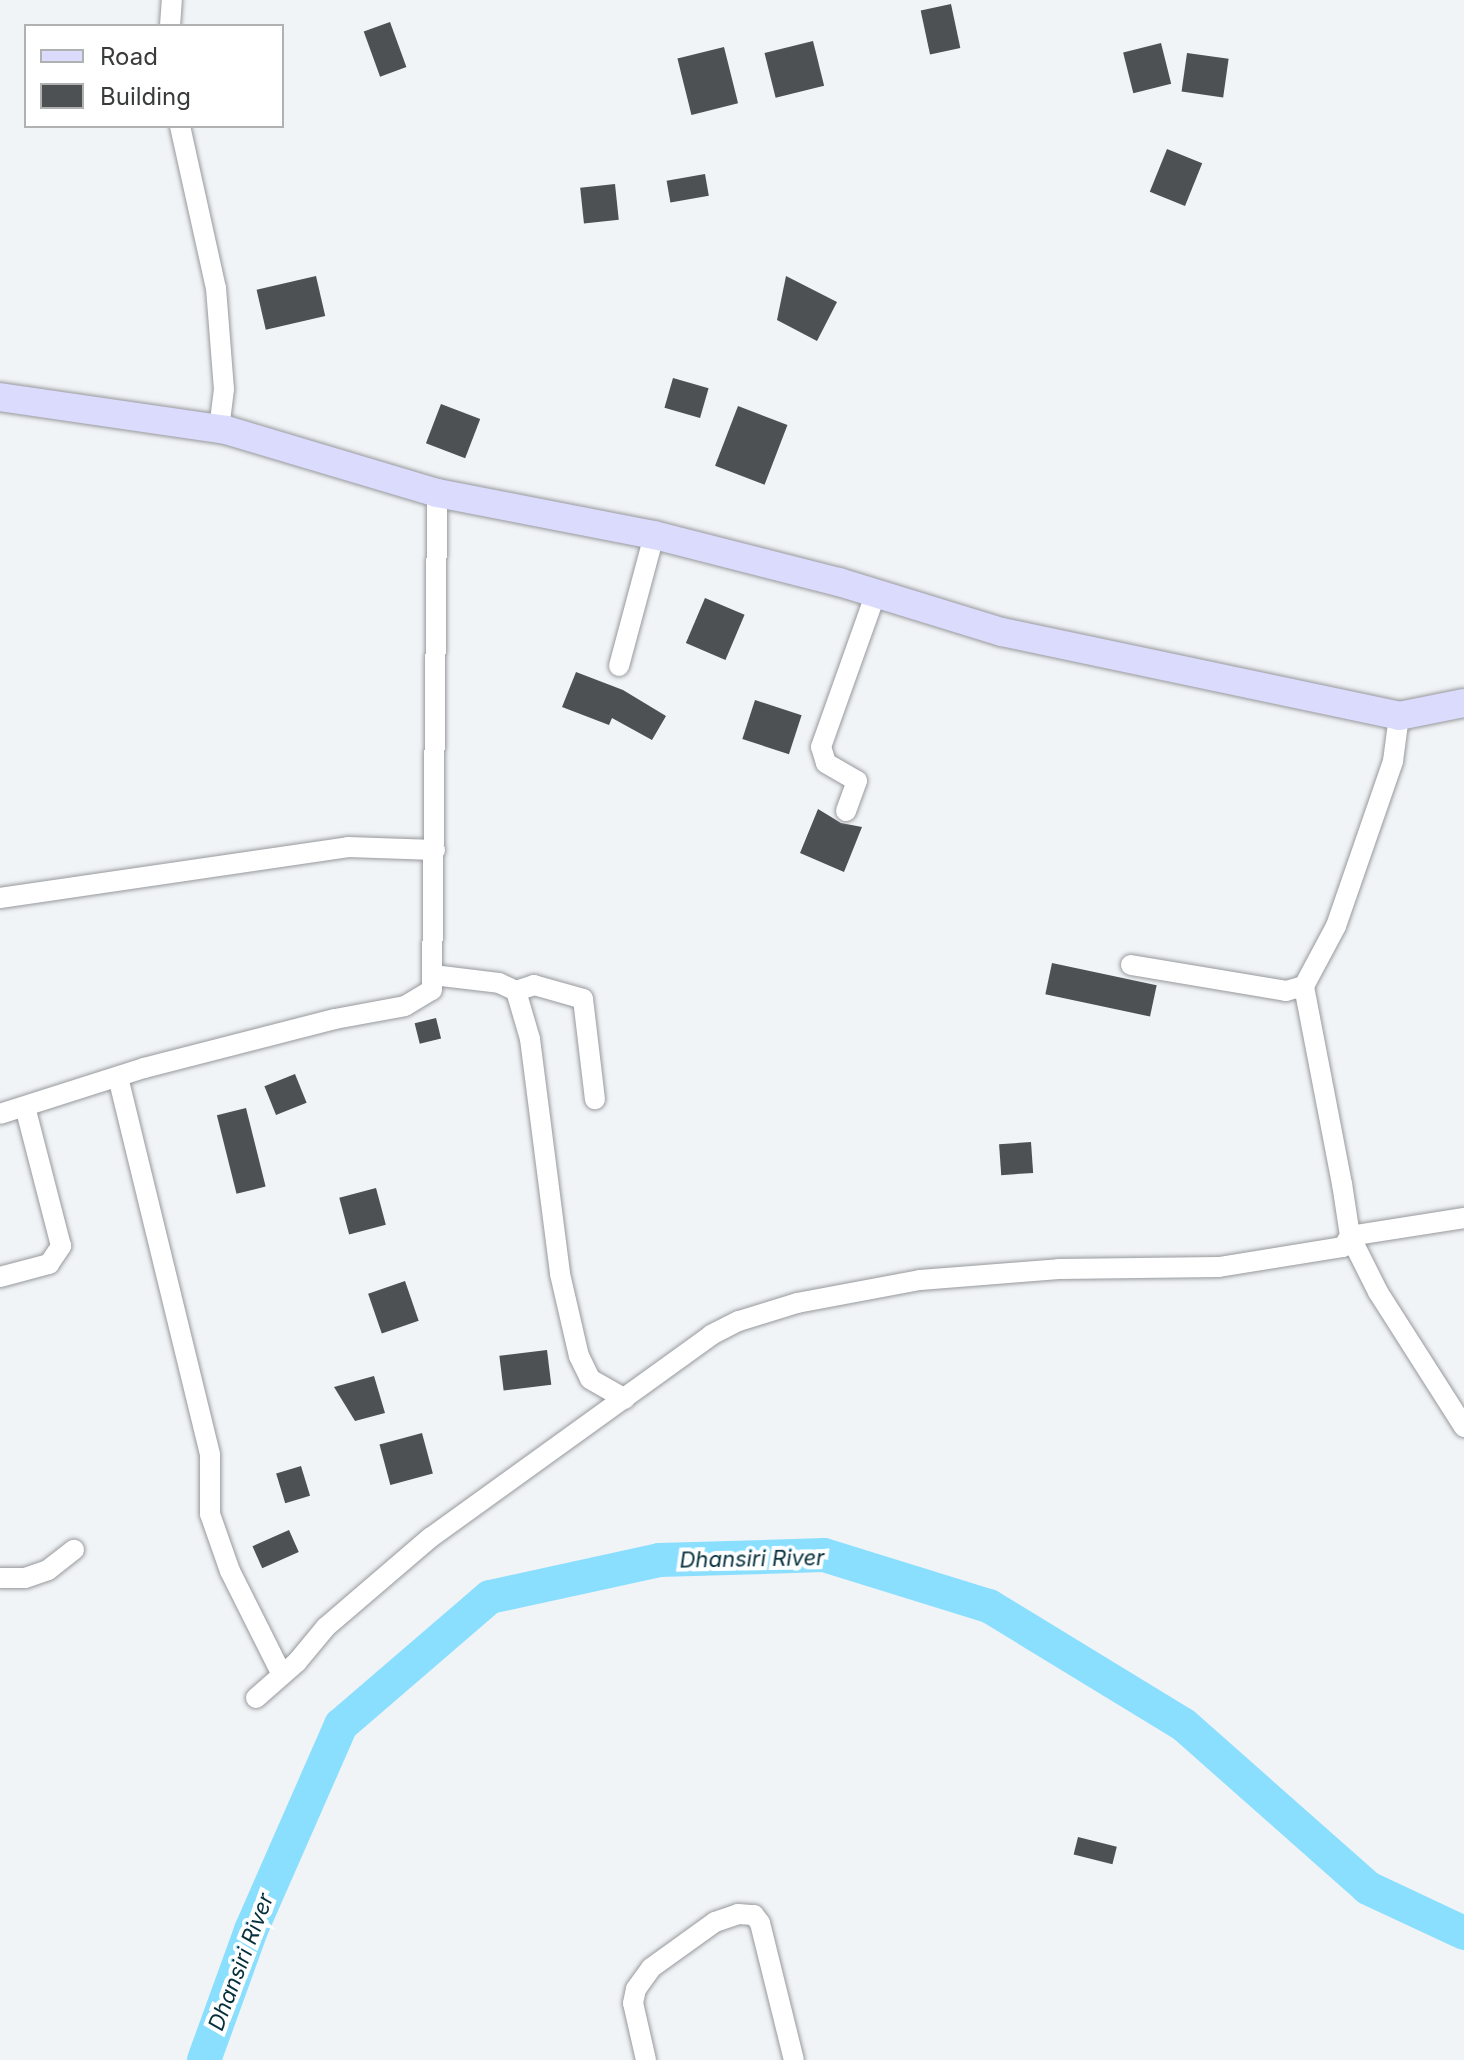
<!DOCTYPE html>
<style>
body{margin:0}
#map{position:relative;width:1464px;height:2060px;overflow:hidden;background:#f1f4f7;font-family:Inter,sans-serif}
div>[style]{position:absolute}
.river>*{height:34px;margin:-17px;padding:0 17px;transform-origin:17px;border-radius:17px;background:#8adffe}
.building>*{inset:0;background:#4e5153;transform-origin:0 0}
.roads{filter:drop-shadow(0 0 2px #97999c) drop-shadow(0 0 2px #97999c)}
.street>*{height:20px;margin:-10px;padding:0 10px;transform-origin:10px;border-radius:10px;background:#fff}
.secondary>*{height:28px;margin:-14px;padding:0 14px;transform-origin:14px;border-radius:14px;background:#dbdbfd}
span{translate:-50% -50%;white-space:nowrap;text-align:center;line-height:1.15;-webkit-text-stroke:8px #fff;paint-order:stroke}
.water-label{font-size:22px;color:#052f3c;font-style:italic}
.legend{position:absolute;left:24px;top:24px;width:260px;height:104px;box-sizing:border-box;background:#fff;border:2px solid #b0b1b1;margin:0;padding:10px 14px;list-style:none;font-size:24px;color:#3a3b3c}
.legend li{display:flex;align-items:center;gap:16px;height:40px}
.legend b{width:40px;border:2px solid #b0b1b1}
</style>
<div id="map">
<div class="river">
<div style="left:204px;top:2060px;width:138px;rotate:-70.1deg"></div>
<div style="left:251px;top:1930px;width:224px;rotate:-66.3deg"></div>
<div style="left:341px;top:1725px;width:196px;rotate:-40.7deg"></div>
<div style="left:490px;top:1597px;width:173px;rotate:-12.3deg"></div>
<div style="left:659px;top:1560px;width:165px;rotate:-1.7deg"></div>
<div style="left:824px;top:1555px;width:173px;rotate:17.2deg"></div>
<div style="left:989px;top:1606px;width:228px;rotate:31.4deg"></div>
<div style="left:1184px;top:1725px;width:246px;rotate:41.5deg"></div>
<div style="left:1368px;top:1888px;width:106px;rotate:25.1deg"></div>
</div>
<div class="building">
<div style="left:951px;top:4px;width:45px;height:31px;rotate:78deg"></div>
<div style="left:390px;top:22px;width:48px;height:28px;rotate:70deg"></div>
<div style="left:813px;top:41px;width:46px;height:50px;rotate:76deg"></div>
<div style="left:1161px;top:43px;width:42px;height:39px;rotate:76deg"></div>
<div style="left:724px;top:47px;width:58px;height:48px;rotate:76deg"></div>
<div style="left:1187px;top:53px;width:42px;height:39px;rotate:8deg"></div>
<div style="left:1167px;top:149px;width:38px;height:46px;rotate:22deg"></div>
<div style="left:705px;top:174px;width:22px;height:39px;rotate:80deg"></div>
<div style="left:615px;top:184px;width:36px;height:35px;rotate:84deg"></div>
<div style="left:316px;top:276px;width:41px;height:61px;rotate:77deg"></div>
<div style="clip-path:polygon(786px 276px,837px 302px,817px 341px,777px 320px)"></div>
<div style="left:673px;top:378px;width:37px;height:31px;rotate:16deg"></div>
<div style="left:441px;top:404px;width:42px;height:42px;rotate:21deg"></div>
<div style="left:738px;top:406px;width:53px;height:64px;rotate:21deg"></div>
<div style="left:705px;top:598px;width:43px;height:49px;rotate:23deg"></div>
<div style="clip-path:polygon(576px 672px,623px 690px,666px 716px,652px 740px,612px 718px,609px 725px,562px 707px)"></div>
<div style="left:755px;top:700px;width:49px;height:41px;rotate:18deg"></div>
<div style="clip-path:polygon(818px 809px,841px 823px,862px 827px,844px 872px,800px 853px)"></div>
<div style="left:1052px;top:963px;width:107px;height:32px;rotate:12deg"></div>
<div style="left:436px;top:1018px;width:21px;height:22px;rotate:76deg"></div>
<div style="left:295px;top:1074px;width:31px;height:33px;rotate:68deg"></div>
<div style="left:246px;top:1108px;width:81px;height:30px;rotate:76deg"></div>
<div style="left:1031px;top:1142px;width:31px;height:32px;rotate:86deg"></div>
<div style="left:376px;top:1188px;width:38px;height:38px;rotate:75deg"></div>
<div style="left:405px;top:1281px;width:42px;height:39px;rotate:71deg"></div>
<div style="left:547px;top:1350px;width:35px;height:48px;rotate:83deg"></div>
<div style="clip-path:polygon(374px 1376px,385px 1413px,355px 1421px,334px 1387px)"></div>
<div style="left:422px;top:1433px;width:42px;height:44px;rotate:75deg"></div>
<div style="left:301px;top:1466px;width:31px;height:26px;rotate:73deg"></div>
<div style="left:289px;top:1530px;width:24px;height:40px;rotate:66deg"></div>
<div style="left:1078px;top:1837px;width:40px;height:18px;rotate:14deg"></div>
</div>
<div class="roads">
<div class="street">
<div style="left:170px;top:26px;width:26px;rotate:-86deg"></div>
<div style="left:180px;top:126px;width:166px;rotate:77.5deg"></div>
<div style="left:216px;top:288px;width:101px;rotate:85.5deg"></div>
<div style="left:224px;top:389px;width:40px;rotate:97.1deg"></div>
<div style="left:619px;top:666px;width:136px;rotate:-75deg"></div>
<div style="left:846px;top:811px;width:32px;rotate:-70deg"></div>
<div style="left:857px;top:781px;width:36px;rotate:-150deg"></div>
<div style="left:826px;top:763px;width:17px;rotate:-107deg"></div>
<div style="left:821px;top:747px;width:161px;rotate:-70.4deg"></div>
<div style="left:0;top:898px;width:352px;rotate:-8.3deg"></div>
<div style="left:348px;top:847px;width:87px;rotate:2deg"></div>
<div style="left:1131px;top:965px;width:157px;rotate:9.5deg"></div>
<div style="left:1286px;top:991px;width:19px;rotate:-16deg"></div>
<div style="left:1304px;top:986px;width:68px;rotate:-61.9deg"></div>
<div style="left:1336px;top:926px;width:175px;rotate:-70.9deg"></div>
<div style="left:1393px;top:761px;width:45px;rotate:-82.4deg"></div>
<div style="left:433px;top:975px;width:66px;rotate:6.9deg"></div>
<div style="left:499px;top:983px;width:19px;rotate:25deg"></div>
<div style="left:516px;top:991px;width:50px;rotate:73.7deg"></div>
<div style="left:530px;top:1039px;width:237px;rotate:82.7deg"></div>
<div style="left:560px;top:1274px;width:84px;rotate:77deg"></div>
<div style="left:579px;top:1356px;width:25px;rotate:64deg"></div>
<div style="left:590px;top:1379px;width:40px;rotate:29.7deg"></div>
<div style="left:516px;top:991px;width:19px;rotate:-18deg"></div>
<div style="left:534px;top:985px;width:51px;rotate:15.9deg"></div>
<div style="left:583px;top:999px;width:101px;rotate:83.2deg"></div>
<div style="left:118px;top:1077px;width:389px;rotate:76.3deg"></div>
<div style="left:210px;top:1455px;width:59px;rotate:90deg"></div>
<div style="left:210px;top:1514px;width:60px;rotate:70.7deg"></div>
<div style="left:230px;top:1571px;width:116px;rotate:63.4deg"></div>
<div style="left:0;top:1114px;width:151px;rotate:-17.7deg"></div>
<div style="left:144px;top:1068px;width:197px;rotate:-14.4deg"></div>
<div style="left:335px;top:1019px;width:71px;rotate:-10.5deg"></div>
<div style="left:405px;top:1006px;width:31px;rotate:-31deg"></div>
<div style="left:432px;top:990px;width:497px;rotate:-89.4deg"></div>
<div style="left:1464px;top:1218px;width:115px;rotate:171deg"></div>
<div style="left:1350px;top:1236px;width:63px;rotate:63.4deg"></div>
<div style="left:1378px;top:1292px;width:160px;rotate:57.5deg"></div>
<div style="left:0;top:1277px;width:51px;rotate:-14.9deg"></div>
<div style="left:49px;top:1264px;width:22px;rotate:-56deg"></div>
<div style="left:61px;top:1246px;width:144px;rotate:-104.5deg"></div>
<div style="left:0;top:1578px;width:25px"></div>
<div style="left:25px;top:1578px;width:24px;rotate:-19deg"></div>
<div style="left:48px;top:1570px;width:33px;rotate:-38deg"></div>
<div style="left:256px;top:1698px;width:55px;rotate:-41.3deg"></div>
<div style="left:297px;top:1662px;width:45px;rotate:-50.4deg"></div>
<div style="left:326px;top:1627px;width:137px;rotate:-40.6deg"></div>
<div style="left:430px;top:1538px;width:347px;rotate:-35.8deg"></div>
<div style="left:711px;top:1335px;width:31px;rotate:-27deg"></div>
<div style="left:739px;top:1321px;width:61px;rotate:-17.2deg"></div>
<div style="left:797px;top:1303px;width:125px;rotate:-10.6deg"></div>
<div style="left:920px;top:1280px;width:139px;rotate:-4.5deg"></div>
<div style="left:1059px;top:1269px;width:160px;rotate:-0.7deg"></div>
<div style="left:1219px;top:1267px;width:126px;rotate:-9.2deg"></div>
<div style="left:1343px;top:1247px;width:13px;rotate:-58deg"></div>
<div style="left:1350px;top:1236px;width:53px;rotate:-98.7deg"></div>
<div style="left:1342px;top:1184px;width:202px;rotate:-100.9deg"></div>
<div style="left:646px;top:2060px;width:58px;rotate:-102.8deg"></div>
<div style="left:633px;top:2003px;width:14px;rotate:-78deg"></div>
<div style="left:636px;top:1989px;width:26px;rotate:-54deg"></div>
<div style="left:651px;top:1968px;width:79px;rotate:-35.7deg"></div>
<div style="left:715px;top:1922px;width:24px;rotate:-19deg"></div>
<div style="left:738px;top:1914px;width:16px;rotate:4deg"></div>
<div style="left:754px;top:1915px;width:10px;rotate:53deg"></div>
<div style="left:760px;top:1923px;width:141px;rotate:76.1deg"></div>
</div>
<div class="secondary">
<div style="left:0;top:397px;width:228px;rotate:8.3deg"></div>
<div style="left:226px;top:430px;width:220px;rotate:16.6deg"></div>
<div style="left:437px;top:493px;width:221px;rotate:11deg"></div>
<div style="left:654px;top:535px;width:191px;rotate:14.3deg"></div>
<div style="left:839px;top:582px;width:170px;rotate:17.1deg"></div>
<div style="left:1002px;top:632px;width:406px;rotate:11.9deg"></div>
<div style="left:1399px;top:716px;width:66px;rotate:-11.3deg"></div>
</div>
</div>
<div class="water-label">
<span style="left:752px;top:1559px;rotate:-1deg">Dhansiri River</span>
<span style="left:241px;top:1962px;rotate:-69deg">Dhansiri River</span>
</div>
<ul class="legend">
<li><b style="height:10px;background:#dbdbfd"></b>Road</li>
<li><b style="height:22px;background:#4e5153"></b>Building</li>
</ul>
</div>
